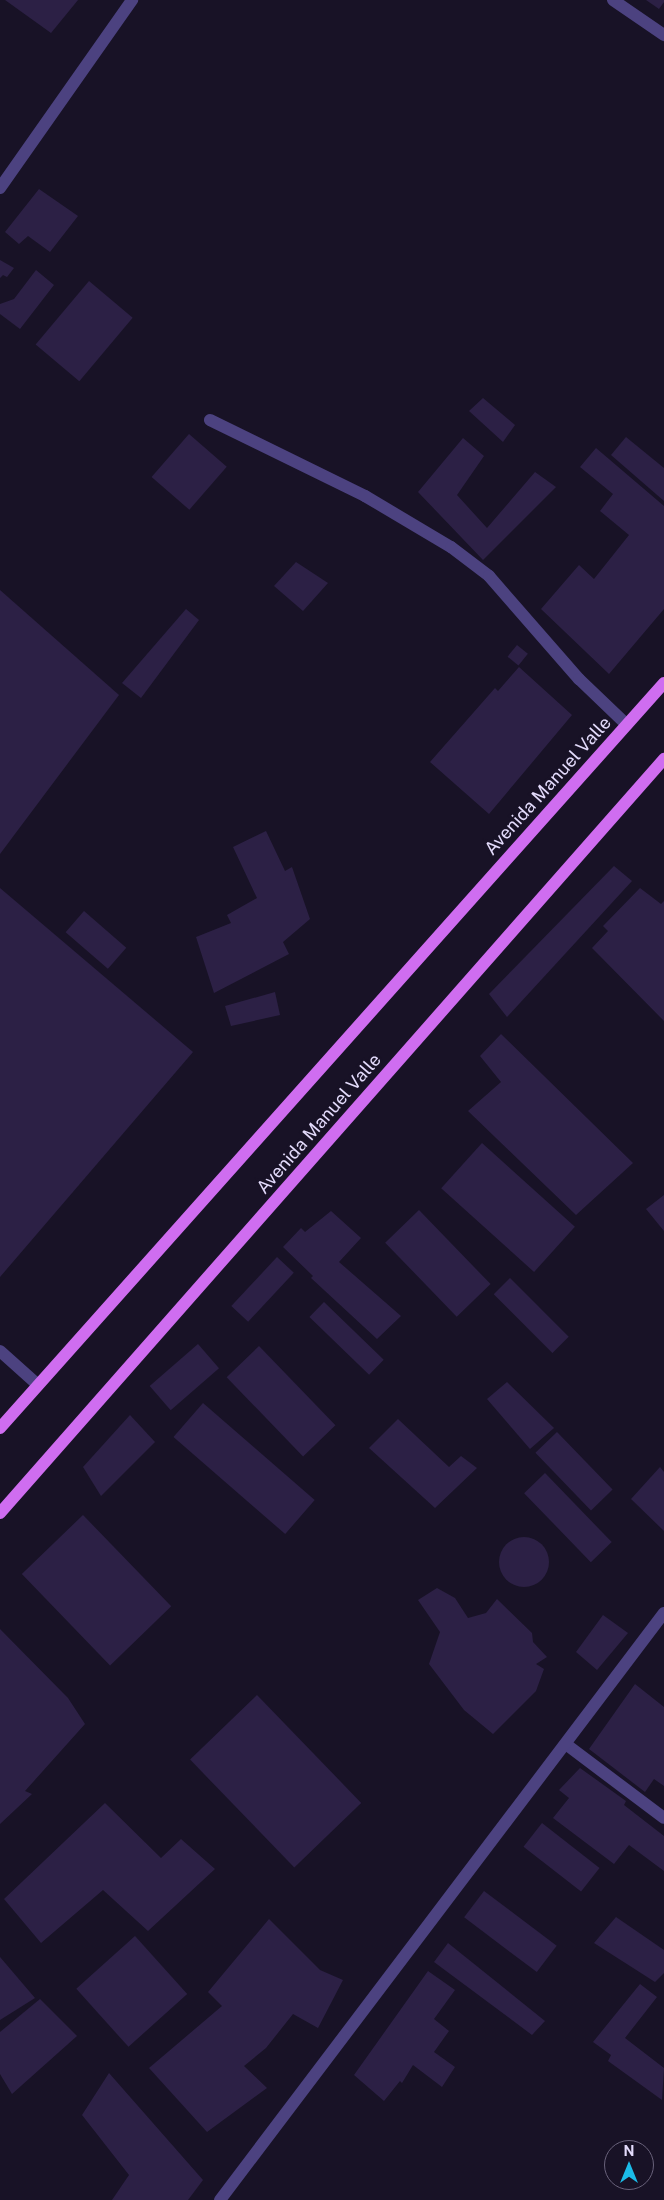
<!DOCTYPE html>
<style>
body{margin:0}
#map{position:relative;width:664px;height:2200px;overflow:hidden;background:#181226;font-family:"Public Sans",sans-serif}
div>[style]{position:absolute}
.building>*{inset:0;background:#2c2045;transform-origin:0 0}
.round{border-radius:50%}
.service>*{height:12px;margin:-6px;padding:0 6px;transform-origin:6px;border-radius:6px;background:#4c4280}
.minor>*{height:12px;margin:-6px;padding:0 6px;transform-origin:6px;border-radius:6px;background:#4c4280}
.primary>*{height:12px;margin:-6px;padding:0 6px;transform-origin:6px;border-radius:6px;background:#cf6df0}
span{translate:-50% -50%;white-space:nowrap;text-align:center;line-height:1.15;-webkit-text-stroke:5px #181226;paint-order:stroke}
.street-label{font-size:18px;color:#e3dbfb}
.north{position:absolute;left:604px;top:2140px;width:50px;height:50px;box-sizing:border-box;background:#181226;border:1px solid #69627b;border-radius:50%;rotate:0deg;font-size:14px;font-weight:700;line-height:20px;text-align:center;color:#e3dbfb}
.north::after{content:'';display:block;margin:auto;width:18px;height:22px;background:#1bbbe8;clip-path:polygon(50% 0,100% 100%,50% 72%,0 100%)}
</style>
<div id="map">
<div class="building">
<div style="clip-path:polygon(5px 0,78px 0,51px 33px)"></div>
<div style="clip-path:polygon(646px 0,664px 0,664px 2px,659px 9px)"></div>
<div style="clip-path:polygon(39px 189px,78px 216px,50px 252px,28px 236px,19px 244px,5px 232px)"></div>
<div style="clip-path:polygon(0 260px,14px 268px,7px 277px,3px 275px,0 278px)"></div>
<div style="clip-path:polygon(36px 270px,54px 285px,20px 329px,0 314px,0 304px,14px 299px)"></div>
<div style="left:89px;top:281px;width:57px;height:83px;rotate:40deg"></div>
<div style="clip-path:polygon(483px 398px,515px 425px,503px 442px,469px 411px)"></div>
<div style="left:189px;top:434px;width:50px;height:57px;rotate:41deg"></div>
<div style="clip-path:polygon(626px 437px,664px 468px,664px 501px,611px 455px)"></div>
<div style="clip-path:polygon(463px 438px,484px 456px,457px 495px,487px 528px,535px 472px,556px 487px,483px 560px,418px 492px)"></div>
<div style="clip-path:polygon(596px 448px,664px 506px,664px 609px,609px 674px,541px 609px,579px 565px,594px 579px,629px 535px,600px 511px,613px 494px,580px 467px)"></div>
<div style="clip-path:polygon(296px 562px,328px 583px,303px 611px,274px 586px)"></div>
<div style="clip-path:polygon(0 590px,119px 695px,0 854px)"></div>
<div style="clip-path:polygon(186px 609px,199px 620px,141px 698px,122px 683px)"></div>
<div style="left:517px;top:645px;width:14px;height:15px;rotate:39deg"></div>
<div style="clip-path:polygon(519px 667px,572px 715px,489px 814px,430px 762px,495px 688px,498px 691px)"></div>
<div style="clip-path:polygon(266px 831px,285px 871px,292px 867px,310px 919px,283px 942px,289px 954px,214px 993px,196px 937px,231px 923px,227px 915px,257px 898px,233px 847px)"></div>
<div style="clip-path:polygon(614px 866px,632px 881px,507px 1017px,489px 994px)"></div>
<div style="clip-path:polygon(0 888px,193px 1052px,0 1277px)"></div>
<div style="clip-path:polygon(640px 888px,661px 904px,664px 901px,664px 1021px,592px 948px,608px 931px,603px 926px)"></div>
<div style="left:84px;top:911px;width:56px;height:28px;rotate:41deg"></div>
<div style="clip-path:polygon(275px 992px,280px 1015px,231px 1026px,225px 1006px)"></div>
<div style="clip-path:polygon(501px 1034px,633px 1163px,576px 1215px,468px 1111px,501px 1082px,480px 1056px)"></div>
<div style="left:482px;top:1143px;width:125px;height:61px;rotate:42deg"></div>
<div style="clip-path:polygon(664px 1195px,664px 1231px,646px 1209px)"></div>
<div style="left:419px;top:1210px;width:103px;height:47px;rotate:46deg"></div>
<div style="clip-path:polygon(331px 1211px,361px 1238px,339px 1262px,401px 1316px,377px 1339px,311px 1278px,313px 1276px,283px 1247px,301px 1228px,305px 1232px)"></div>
<div style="left:277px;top:1257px;width:23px;height:67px;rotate:43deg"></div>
<div style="left:510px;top:1278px;width:83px;height:23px;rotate:45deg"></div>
<div style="left:324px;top:1302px;width:83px;height:21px;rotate:44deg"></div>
<div style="left:198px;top:1344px;width:32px;height:64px;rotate:49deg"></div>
<div style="left:259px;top:1346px;width:110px;height:45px;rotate:46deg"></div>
<div style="clip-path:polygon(507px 1382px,554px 1428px,530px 1449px,487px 1399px)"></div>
<div style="left:203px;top:1403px;width:148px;height:45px;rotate:41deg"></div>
<div style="clip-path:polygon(130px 1415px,155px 1442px,101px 1496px,83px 1467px)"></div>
<div style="clip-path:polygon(398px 1419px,449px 1467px,461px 1456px,477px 1468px,435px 1508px,369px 1448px)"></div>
<div style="left:557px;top:1432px;width:80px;height:30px;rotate:46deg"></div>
<div style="clip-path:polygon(660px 1467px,664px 1472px,664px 1531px,631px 1499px)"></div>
<div style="left:545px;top:1473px;width:96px;height:29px;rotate:46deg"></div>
<div style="left:83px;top:1515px;width:127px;height:85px;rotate:46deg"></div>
<div class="round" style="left:499px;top:1537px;width:50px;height:50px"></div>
<div style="clip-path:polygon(437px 1588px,455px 1598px,468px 1618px,486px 1613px,497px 1599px,532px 1633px,533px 1642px,547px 1657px,536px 1664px,544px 1669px,536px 1691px,493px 1734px,464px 1710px,429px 1664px,440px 1632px,418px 1600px)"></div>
<div style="clip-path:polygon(603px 1615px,628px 1633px,597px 1670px,576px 1652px)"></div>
<div style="clip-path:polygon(0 1629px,68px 1698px,85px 1724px,25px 1791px,32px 1794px,0 1824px)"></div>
<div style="clip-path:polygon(635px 1684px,664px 1707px,664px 1786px,654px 1779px,645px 1792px,589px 1749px)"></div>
<div style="left:257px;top:1695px;width:150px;height:93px;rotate:46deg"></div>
<div style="clip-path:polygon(580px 1768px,626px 1801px,624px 1805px,664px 1836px,664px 1871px,629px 1845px,614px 1864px,553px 1818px,569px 1798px,559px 1790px)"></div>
<div style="clip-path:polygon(105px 1803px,161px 1858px,181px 1839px,215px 1869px,148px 1931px,103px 1890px,41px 1943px,4px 1899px)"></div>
<div style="left:542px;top:1823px;width:73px;height:30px;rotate:38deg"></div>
<div style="left:484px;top:1891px;width:91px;height:33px;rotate:37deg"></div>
<div style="clip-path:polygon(616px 1917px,664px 1950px,664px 1973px,655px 1982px,594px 1943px)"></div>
<div style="clip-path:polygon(269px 1919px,320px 1970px,343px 1980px,318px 2028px,293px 2014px,266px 2048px,244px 2066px,267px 2088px,207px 2132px,149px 2068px,222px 2006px,208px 1992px)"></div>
<div style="left:135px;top:1936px;width:78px;height:79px;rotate:48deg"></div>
<div style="clip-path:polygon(448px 1943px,545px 2021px,532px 2035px,434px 1962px)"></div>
<div style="clip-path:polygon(0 1957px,35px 1998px,0 2020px)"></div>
<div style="clip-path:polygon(428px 1971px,455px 1990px,434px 2019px,449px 2031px,434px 2052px,455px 2067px,442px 2087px,413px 2065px,402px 2083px,400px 2081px,384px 2101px,354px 2075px)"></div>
<div style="clip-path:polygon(640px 1984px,657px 1997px,625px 2038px,664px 2068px,662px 2100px,608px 2061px,611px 2055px,593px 2042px)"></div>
<div style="clip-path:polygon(40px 1999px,77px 2036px,12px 2094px,0 2074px,0 2032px)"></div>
<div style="clip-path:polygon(109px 2073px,203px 2180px,188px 2200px,112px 2200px,129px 2175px,82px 2115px)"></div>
</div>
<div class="service">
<div style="left:210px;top:420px;width:173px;rotate:26.1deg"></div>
<div style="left:365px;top:496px;width:100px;rotate:30.7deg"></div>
<div style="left:451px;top:547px;width:48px;rotate:37.3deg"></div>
<div style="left:489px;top:576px;width:137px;rotate:48.9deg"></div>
<div style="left:579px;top:679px;width:66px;rotate:43.8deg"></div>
<div style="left:0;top:1351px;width:51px;rotate:41.8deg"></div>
</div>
<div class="minor">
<div style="left:613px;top:0;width:62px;rotate:34.5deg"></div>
<div style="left:0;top:188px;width:230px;rotate:-54.9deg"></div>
<div style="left:567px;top:1745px;width:121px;rotate:37deg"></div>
<div style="left:220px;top:2200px;width:736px;rotate:-52.9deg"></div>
</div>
<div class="primary">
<div style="left:0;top:1428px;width:998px;rotate:-48.29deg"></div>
<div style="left:0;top:1513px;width:1005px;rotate:-48.63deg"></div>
</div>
<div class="street-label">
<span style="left:548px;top:786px;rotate:-48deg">Avenida Manuel Valle</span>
<span style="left:319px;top:1124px;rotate:-49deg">Avenida Manuel Valle</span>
</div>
<div class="north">N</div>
</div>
